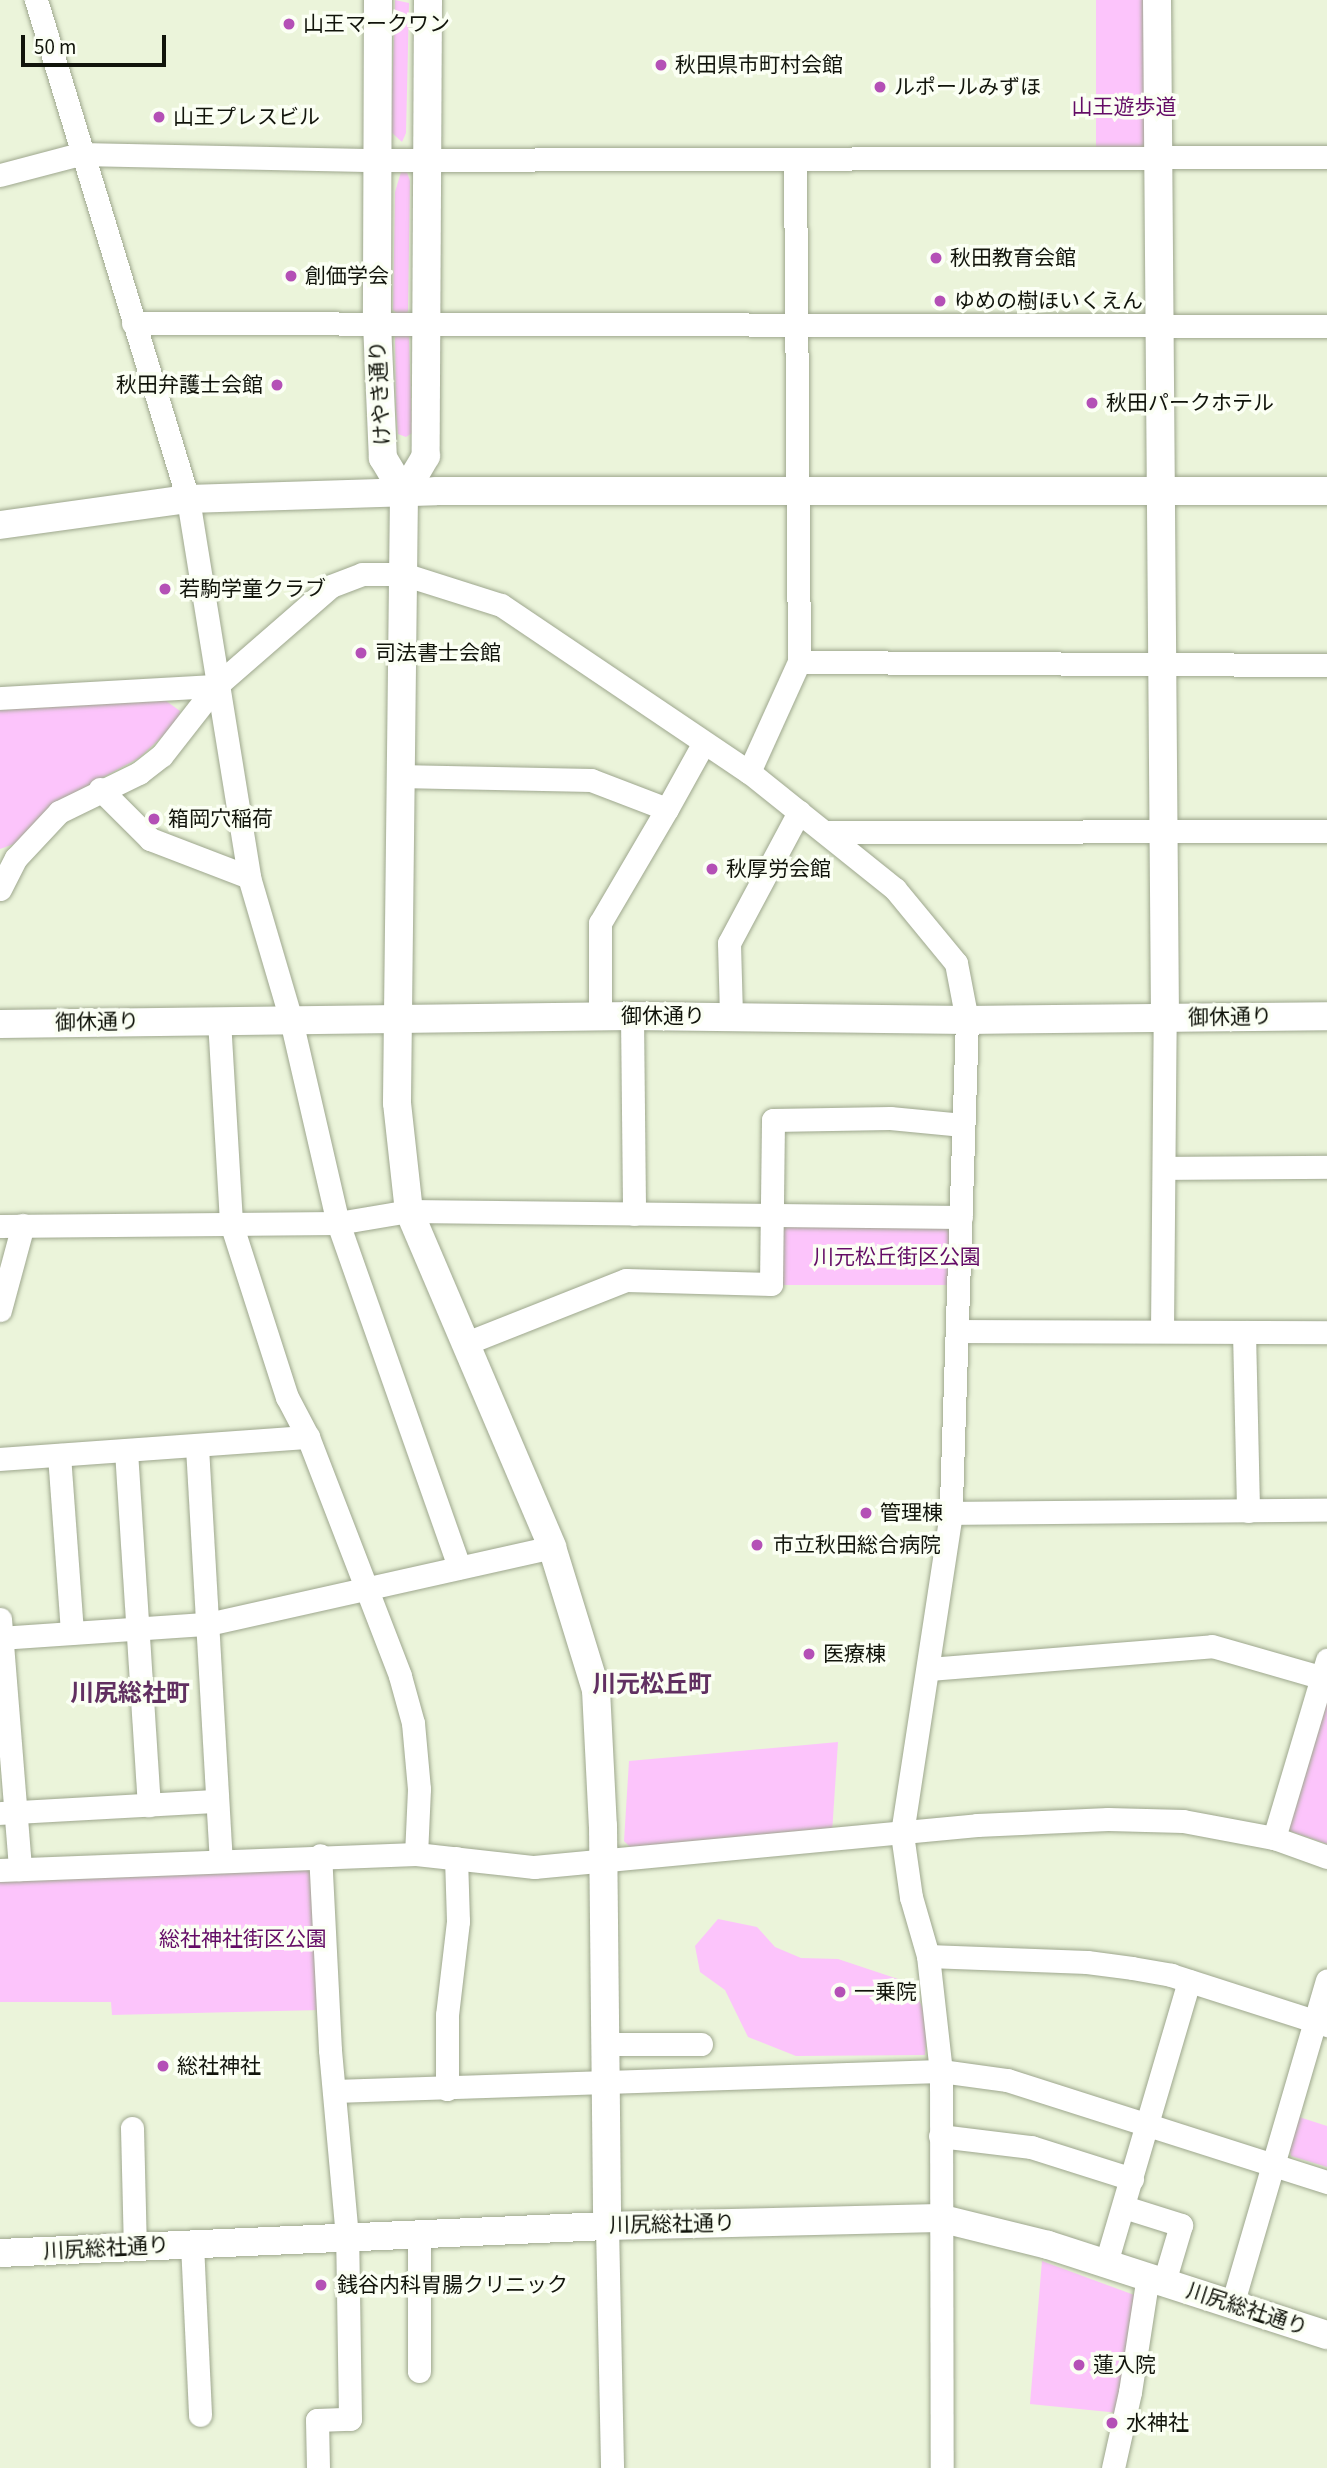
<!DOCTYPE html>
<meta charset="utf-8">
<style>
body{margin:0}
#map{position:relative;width:1327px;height:2468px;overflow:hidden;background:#ebf4da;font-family:"Source Sans 3","Noto Sans JP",sans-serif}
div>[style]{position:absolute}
.green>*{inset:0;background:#fcc4fb;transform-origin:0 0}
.roads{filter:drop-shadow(0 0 2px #9ea78e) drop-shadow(0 0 2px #9ea78e)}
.minor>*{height:23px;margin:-11.5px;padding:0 11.5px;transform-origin:11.5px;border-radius:11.5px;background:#fff}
.tertiary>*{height:28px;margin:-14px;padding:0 14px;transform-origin:14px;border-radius:14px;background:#fff}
.dots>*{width:19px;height:19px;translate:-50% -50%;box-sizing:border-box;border:4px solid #fbfff4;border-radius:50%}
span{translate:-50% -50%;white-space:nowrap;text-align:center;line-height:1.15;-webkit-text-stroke:7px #fbfff4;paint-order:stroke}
.poi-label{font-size:21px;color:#11140b}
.left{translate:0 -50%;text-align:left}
.right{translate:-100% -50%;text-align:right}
.park-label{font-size:21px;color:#640c66}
.street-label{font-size:21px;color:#11140b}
.quarter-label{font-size:24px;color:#613061;font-weight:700}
.scale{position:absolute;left:21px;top:35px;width:145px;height:32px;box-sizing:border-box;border:4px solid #11140b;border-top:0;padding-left:9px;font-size:21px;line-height:24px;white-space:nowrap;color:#11140b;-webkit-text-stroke:5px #fbfff4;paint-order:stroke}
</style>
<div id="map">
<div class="green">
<div style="clip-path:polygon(395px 0,409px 3px,406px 133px,402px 142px,391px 132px)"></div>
<div style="left:1096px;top:0;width:55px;height:150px"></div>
<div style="clip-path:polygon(401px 172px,407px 172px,410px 181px,408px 311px,404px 320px,393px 310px,395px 192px)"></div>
<div style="clip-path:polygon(399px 329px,404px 329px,409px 337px,412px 433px,406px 437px,398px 434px,396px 409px,395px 337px)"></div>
<div style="clip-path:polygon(162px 698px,180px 711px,179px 719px,166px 733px,139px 758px,83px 788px,14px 844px,0 849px,0 710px)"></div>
<div style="left:780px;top:1223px;width:172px;height:62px"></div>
<div style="clip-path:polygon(1327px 1699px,1327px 1844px,1287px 1830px)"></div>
<div style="clip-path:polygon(838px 1742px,832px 1833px,638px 1855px,624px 1841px,629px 1761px)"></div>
<div style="clip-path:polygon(314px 1865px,322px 2010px,112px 2015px,111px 2002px,0 2002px,0 1879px)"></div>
<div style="clip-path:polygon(718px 1919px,757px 1927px,775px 1947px,801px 1958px,838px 1959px,910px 1983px,928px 2018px,925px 2055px,796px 2056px,748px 2037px,725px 1990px,700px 1972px,695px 1946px)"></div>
<div style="clip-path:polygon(1296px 2116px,1327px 2126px,1327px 2167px,1291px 2156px,1288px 2141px)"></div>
<div style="clip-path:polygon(1042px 2261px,1137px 2296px,1119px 2413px,1030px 2404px)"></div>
</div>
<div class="roads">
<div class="minor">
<div style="left:36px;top:0;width:522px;rotate:73.06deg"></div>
<div style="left:188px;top:499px;width:383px;rotate:80.8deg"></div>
<div style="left:249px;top:877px;width:149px;rotate:73.6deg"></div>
<div style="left:291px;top:1020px;width:208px;rotate:77deg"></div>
<div style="left:338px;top:1223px;width:365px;rotate:70.6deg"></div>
<div style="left:0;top:175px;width:83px;rotate:-14.7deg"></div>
<div style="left:80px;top:154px;width:297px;rotate:1.2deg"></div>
<div style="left:377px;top:160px;width:950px;rotate:-0.18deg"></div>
<div style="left:133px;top:323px;width:1194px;rotate:0.14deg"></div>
<div style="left:799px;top:662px;width:528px;rotate:0.33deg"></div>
<div style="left:0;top:698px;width:216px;rotate:-3.2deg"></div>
<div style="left:749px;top:772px;width:121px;rotate:-65.6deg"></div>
<div style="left:799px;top:662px;width:501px;rotate:-90.46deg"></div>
<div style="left:398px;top:776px;width:193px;rotate:1.2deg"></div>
<div style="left:591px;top:780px;width:81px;rotate:20.9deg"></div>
<div style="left:667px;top:809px;width:74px;rotate:-61deg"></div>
<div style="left:100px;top:789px;width:71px;rotate:45deg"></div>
<div style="left:150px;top:839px;width:106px;rotate:21deg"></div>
<div style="left:826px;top:832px;width:501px;rotate:-0.11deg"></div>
<div style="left:0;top:889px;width:35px;rotate:-63deg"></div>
<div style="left:16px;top:858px;width:63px;rotate:-46.9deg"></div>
<div style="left:59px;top:812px;width:89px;rotate:-26deg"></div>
<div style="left:139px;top:773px;width:29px;rotate:-38deg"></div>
<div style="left:162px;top:755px;width:88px;rotate:-52deg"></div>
<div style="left:216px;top:686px;width:152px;rotate:-41deg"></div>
<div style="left:331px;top:586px;width:33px;rotate:-21deg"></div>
<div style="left:362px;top:574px;width:41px"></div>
<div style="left:403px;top:574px;width:103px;rotate:17.6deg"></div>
<div style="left:501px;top:605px;width:299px;rotate:34deg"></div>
<div style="left:749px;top:772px;width:187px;rotate:38.7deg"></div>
<div style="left:895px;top:889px;width:96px;rotate:50.5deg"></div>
<div style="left:956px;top:963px;width:58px;rotate:79.1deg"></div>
<div style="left:967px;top:1020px;width:493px;rotate:91.9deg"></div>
<div style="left:951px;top:1513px;width:325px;rotate:98.7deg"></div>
<div style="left:902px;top:1834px;width:64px;rotate:81.9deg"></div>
<div style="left:911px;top:1897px;width:61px;rotate:73.9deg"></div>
<div style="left:928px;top:1956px;width:116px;rotate:83.6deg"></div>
<div style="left:941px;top:2071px;width:397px;rotate:89.9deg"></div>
<div style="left:731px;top:1015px;width:72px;rotate:-91.6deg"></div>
<div style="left:729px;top:943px;width:149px;rotate:-61.9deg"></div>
<div style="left:600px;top:1016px;width:93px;rotate:-90deg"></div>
<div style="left:600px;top:923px;width:132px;rotate:-59.6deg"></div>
<div style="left:632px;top:1016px;width:198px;rotate:89.4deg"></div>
<div style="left:219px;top:1020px;width:203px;rotate:86.6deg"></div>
<div style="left:231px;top:1223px;width:183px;rotate:72.2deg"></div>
<div style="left:287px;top:1397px;width:45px;rotate:62.3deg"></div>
<div style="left:308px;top:1437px;width:256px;rotate:68.9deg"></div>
<div style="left:400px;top:1676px;width:49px;rotate:74.5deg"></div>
<div style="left:413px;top:1723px;width:66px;rotate:84.8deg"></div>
<div style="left:419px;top:1789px;width:65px;rotate:92.6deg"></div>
<div style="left:1164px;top:1168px;width:163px;rotate:-0.4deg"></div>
<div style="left:0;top:1226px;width:338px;rotate:-0.5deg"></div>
<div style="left:338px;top:1223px;width:72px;rotate:-9.6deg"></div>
<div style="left:409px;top:1211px;width:552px;rotate:0.62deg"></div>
<div style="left:0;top:1310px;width:88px;rotate:-74.9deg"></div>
<div style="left:960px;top:1331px;width:367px;rotate:0.2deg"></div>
<div style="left:1162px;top:1331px;width:313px;rotate:-89.5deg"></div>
<div style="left:1244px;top:1332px;width:179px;rotate:88.7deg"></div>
<div style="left:464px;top:1344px;width:174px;rotate:-21.6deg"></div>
<div style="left:626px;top:1280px;width:145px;rotate:1.6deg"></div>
<div style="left:771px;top:1284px;width:164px;rotate:-89.3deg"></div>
<div style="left:773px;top:1120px;width:117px;rotate:-1deg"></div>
<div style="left:890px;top:1118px;width:73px;rotate:5.5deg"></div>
<div style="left:197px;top:1447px;width:412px;rotate:86.7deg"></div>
<div style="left:126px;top:1451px;width:355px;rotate:86.3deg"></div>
<div style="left:59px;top:1455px;width:178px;rotate:85.8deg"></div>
<div style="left:0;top:1459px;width:309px;rotate:-4.1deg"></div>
<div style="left:951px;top:1513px;width:376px;rotate:-0.5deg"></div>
<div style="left:0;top:1619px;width:251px;rotate:85.4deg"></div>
<div style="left:0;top:1638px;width:208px;rotate:-3.9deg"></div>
<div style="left:208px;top:1624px;width:353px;rotate:-12.6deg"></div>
<div style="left:929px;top:1669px;width:284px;rotate:-4.6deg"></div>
<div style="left:1212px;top:1646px;width:120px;rotate:16deg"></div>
<div style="left:0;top:1813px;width:216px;rotate:-3.2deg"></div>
<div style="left:1274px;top:1838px;width:186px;rotate:-73.4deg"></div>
<div style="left:0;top:1870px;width:416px;rotate:-2.2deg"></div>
<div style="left:416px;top:1854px;width:119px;rotate:6.3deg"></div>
<div style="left:534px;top:1867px;width:445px;rotate:-5.4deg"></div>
<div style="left:977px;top:1825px;width:131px;rotate:-2.6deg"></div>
<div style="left:1108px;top:1819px;width:75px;rotate:1.5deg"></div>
<div style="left:1183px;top:1821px;width:93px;rotate:10.6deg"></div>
<div style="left:1274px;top:1838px;width:56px;rotate:19.7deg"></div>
<div style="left:928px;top:1956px;width:159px;rotate:2.2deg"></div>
<div style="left:1087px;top:1962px;width:45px;rotate:7.6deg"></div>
<div style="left:1132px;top:1968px;width:40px;rotate:10deg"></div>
<div style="left:1171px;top:1975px;width:164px;rotate:17.8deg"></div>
<div style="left:604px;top:2044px;width:97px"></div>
<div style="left:447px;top:2089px;width:74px;rotate:-90deg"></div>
<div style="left:447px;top:2015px;width:95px;rotate:-83.3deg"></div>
<div style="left:458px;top:1921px;width:63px;rotate:-91.8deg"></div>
<div style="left:334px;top:2091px;width:607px;rotate:-1.89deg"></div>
<div style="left:941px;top:2071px;width:67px;rotate:7.8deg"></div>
<div style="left:1007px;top:2080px;width:336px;rotate:17.7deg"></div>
<div style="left:132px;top:2128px;width:119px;rotate:88.6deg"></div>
<div style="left:940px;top:2136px;width:92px;rotate:6.9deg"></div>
<div style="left:1031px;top:2147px;width:106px;rotate:17.6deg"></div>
<div style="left:1124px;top:2207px;width:60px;rotate:17.5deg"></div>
<div style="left:1181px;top:2225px;width:59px;rotate:106.6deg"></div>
<div style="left:607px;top:2226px;width:242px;rotate:88.8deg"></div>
<div style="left:419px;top:2234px;width:137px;rotate:90deg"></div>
<div style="left:192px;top:2244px;width:171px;rotate:87.3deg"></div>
<div style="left:1106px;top:2263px;width:294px;rotate:-73.6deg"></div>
<div style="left:1232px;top:2305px;width:338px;rotate:-73.7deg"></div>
<div style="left:318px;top:2468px;width:48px;rotate:-91.2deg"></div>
<div style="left:317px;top:2420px;width:33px;rotate:-2deg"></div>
<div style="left:350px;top:2419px;width:182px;rotate:-90.9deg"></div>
<div style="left:347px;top:2237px;width:188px;rotate:-95.2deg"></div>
<div style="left:330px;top:2050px;width:195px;rotate:-92.9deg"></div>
<div style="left:1113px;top:2468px;width:78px;rotate:-77.4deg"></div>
<div style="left:1130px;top:2392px;width:117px;rotate:-81.2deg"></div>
</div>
<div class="tertiary">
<div style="left:378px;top:0;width:323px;rotate:90.2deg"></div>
<div style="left:377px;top:323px;width:135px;rotate:87.5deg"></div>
<div style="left:383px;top:458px;width:41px;rotate:59deg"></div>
<div style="left:428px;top:0;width:456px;rotate:90.3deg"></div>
<div style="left:426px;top:456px;width:43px;rotate:120.7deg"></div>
<div style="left:404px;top:493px;width:610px;rotate:90.66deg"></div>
<div style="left:397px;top:1103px;width:109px;rotate:83.7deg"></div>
<div style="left:409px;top:1211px;width:365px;rotate:66.9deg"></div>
<div style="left:552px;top:1547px;width:150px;rotate:72.9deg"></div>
<div style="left:596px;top:1690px;width:136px;rotate:87.1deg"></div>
<div style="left:603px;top:1826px;width:400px;rotate:89.4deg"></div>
<div style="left:1157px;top:0;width:1018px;rotate:89.55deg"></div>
<div style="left:0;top:525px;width:190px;rotate:-7.9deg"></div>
<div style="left:188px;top:499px;width:248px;rotate:-1.8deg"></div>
<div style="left:436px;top:491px;width:891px"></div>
<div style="left:0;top:1024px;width:632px;rotate:-0.73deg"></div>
<div style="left:632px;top:1016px;width:335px;rotate:0.7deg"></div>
<div style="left:967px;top:1020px;width:360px;rotate:-0.6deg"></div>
<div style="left:0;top:2253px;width:608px;rotate:-2.55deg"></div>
<div style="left:607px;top:2226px;width:332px;rotate:-1.4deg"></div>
<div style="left:939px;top:2218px;width:112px;rotate:13.9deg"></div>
<div style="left:1048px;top:2245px;width:293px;rotate:17.9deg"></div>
</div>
</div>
<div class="dots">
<div style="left:289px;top:24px;background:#b450b6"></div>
<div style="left:661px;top:65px;background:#b450b6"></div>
<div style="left:880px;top:87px;background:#b450b6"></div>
<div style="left:159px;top:117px;background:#b450b6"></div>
<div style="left:936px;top:258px;background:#b450b6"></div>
<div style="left:291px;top:276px;background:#b450b6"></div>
<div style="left:940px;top:301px;background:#b450b6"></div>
<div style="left:277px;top:385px;background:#b450b6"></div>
<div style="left:1092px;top:403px;background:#b450b6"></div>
<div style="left:165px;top:589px;background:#b450b6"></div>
<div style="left:361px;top:653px;background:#b450b6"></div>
<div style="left:154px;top:819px;background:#b450b6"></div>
<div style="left:712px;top:869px;background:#b450b6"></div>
<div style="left:866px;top:1513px;background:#b450b6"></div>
<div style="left:757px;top:1545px;background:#b450b6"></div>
<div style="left:809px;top:1654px;background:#b450b6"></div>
<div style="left:840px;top:1992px;background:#b450b6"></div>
<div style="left:163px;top:2066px;background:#b450b6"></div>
<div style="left:321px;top:2285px;background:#b450b6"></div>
<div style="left:1079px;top:2365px;background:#b450b6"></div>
<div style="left:1112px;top:2423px;background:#b450b6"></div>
</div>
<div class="poi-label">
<span class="left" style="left:303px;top:24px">山王マークワン</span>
<span class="left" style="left:675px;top:65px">秋田県市町村会館</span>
<span class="left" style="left:894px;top:87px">ルポールみずほ</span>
<span class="left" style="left:173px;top:117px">山王プレスビル</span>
<span class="left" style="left:950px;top:258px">秋田教育会館</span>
<span class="left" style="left:305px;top:276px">創価学会</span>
<span class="left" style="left:954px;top:301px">ゆめの樹ほいくえん</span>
<span class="right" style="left:263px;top:385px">秋田弁護士会館</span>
<span class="left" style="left:1106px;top:403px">秋田パークホテル</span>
<span class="left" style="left:179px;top:589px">若駒学童クラブ</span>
<span class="left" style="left:375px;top:653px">司法書士会館</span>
<span class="left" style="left:168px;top:819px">箱岡穴稲荷</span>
<span class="left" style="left:726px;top:869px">秋厚労会館</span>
<span class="left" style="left:880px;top:1513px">管理棟</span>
<span class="left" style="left:773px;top:1545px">市立秋田総合病院</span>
<span class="left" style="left:823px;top:1654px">医療棟</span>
<span class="left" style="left:854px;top:1992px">一乗院</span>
<span class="left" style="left:177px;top:2066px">総社神社</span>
<span class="left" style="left:337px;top:2285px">銭谷内科胃腸クリニック</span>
<span class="left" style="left:1093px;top:2365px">蓮入院</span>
<span class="left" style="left:1126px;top:2423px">水神社</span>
</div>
<div class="park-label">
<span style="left:1124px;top:107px">山王遊歩道</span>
<span style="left:897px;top:1257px">川元松丘街区公園</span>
<span style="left:243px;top:1939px">総社神社街区公園</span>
</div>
<div class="street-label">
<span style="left:380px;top:393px;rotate:-93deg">けやき通り</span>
<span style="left:663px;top:1016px">御休通り</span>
<span style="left:1230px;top:1017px;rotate:-1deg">御休通り</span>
<span style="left:97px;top:1022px;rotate:-1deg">御休通り</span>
<span style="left:672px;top:2224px;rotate:-1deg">川尻総社通り</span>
<span style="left:106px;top:2248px;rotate:-3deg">川尻総社通り</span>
<span style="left:1247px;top:2309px;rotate:18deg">川尻総社通り</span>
</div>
<div class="quarter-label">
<span style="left:652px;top:1685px">川元松丘町</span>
<span style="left:130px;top:1694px">川尻総社町</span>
</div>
<div class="scale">50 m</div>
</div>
